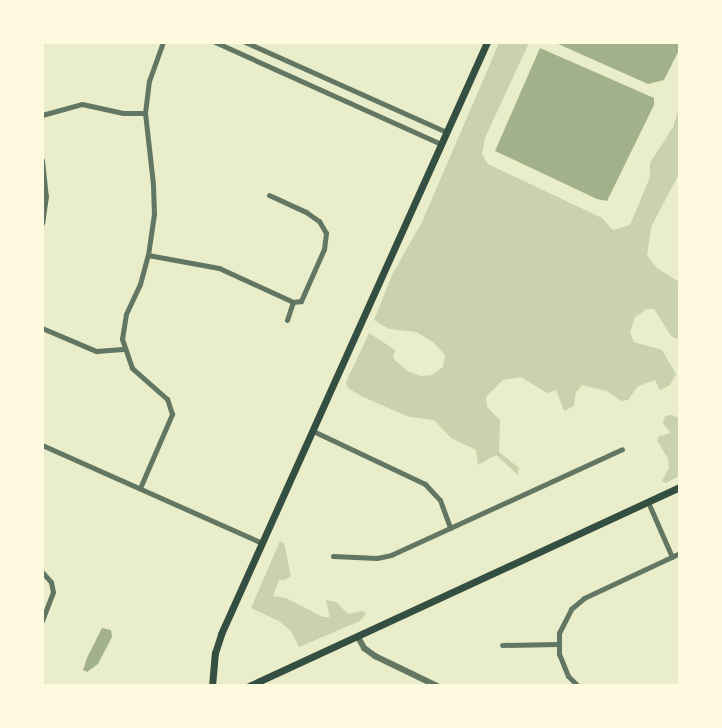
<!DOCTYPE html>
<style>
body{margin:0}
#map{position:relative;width:722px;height:728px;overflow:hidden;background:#e9edc9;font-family:Rubik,sans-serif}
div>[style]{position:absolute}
.green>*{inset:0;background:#cad2ad}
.water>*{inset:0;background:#a3b18a}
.minor>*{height:5px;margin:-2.5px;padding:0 2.5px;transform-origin:2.5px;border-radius:2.5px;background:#617663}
.tertiary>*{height:6px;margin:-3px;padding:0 3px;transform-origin:3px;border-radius:3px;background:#617663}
.secondary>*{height:7px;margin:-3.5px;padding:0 3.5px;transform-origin:3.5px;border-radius:3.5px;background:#344e41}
span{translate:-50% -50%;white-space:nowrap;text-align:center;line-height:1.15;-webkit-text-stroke:5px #fefae0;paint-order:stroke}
.frame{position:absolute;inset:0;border:44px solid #fefae0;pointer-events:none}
</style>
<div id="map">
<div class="green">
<div style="clip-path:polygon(499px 43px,529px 43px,485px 138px,482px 154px,488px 164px,602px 218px,613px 230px,630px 225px,650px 177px,650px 163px,673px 127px,680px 105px,679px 174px,651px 227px,647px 255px,657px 268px,679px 282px,679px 340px,671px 336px,654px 309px,647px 309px,635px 317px,630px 333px,634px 342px,662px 350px,676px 374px,670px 385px,660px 390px,655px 380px,638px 386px,628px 400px,621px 401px,607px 391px,582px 385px,576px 392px,574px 406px,564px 411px,556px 390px,547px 393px,521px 377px,503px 380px,486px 397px,487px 407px,500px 420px,499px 452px,519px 468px,518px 475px,496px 455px,478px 465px,476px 450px,451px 438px,434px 420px,409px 417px,361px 396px,348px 388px,346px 382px,369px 333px,395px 350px,393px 358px,407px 371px,421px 376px,432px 375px,443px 367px,445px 355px,433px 342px,416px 332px,389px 329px,374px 320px,393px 273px,422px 222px)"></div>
<div style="clip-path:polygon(672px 415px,679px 418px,679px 476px,666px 483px,662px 481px,669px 468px,668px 459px,657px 440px,659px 436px,671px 433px,663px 423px,665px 416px)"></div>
<div style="clip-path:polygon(280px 541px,284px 543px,291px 576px,285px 580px,279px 580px,273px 596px,286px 598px,323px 617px,330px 617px,326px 600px,336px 602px,348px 614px,363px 611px,366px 614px,360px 621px,299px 647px,291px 631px,279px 621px,251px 608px)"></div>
</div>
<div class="water">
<div style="clip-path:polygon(556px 43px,679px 43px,679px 50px,664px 80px,648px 84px)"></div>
<div style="clip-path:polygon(540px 48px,654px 98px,654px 105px,607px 201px,597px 199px,495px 151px)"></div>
<div style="clip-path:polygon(102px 628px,111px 630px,112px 637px,98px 664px,87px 672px,83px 670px,87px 658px)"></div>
</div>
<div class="minor">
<div style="left:215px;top:42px;width:248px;rotate:24.3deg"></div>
<div style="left:245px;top:42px;width:220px;rotate:24.1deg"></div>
<div style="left:42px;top:115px;width:41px;rotate:-15.4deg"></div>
<div style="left:82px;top:104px;width:42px;rotate:12.4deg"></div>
<div style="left:123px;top:113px;width:22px"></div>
<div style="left:42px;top:160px;width:36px;rotate:84deg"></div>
<div style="left:46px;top:196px;width:27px;rotate:98deg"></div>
<div style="left:269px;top:195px;width:41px;rotate:24.7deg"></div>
<div style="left:306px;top:212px;width:16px;rotate:35deg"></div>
<div style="left:319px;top:221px;width:14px;rotate:60deg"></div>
<div style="left:326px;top:233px;width:16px;rotate:97deg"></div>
<div style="left:324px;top:249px;width:57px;rotate:113.9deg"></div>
<div style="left:301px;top:301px;width:8px;rotate:173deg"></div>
<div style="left:148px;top:255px;width:72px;rotate:10.4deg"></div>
<div style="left:219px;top:268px;width:81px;rotate:24.7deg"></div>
<div style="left:287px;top:320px;width:19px;rotate:-72deg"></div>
<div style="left:42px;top:328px;width:59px;rotate:23.1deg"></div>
<div style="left:96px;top:351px;width:27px;rotate:-4deg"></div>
<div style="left:313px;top:431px;width:124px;rotate:25.3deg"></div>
<div style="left:425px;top:484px;width:22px;rotate:47deg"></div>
<div style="left:440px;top:500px;width:30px;rotate:70deg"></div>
<div style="left:42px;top:445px;width:241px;rotate:24deg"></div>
<div style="left:140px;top:488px;width:81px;rotate:-66.6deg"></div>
<div style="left:172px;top:414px;width:16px;rotate:-108deg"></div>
<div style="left:167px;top:399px;width:47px;rotate:-138.5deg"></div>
<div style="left:132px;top:368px;width:31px;rotate:-109deg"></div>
<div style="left:122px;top:339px;width:25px;rotate:-81deg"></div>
<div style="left:126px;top:314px;width:33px;rotate:-65deg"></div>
<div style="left:140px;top:284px;width:30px;rotate:-75deg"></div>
<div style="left:148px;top:255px;width:41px;rotate:-81.7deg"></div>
<div style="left:154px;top:214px;width:30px;rotate:-92deg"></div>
<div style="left:153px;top:184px;width:71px;rotate:-96.4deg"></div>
<div style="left:145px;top:113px;width:32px;rotate:-83deg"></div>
<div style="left:149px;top:81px;width:41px;rotate:-70.3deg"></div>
<div style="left:648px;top:502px;width:60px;rotate:66.4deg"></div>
<div style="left:333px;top:556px;width:44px;rotate:2.6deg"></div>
<div style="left:377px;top:558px;width:14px;rotate:-12deg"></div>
<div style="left:391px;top:555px;width:254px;rotate:-24.6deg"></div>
<div style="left:42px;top:572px;width:13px;rotate:48deg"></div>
<div style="left:51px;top:582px;width:10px;rotate:79deg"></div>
<div style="left:53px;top:592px;width:31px;rotate:111deg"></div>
<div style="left:502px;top:645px;width:56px;rotate:-1deg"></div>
<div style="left:578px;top:686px;width:14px;rotate:-135deg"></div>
<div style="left:568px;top:676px;width:24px;rotate:-112deg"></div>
<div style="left:559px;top:654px;width:21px;rotate:-90deg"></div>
<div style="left:559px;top:633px;width:27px;rotate:-63deg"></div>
<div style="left:571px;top:609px;width:17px;rotate:-40deg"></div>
<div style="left:584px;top:598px;width:106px;rotate:-25.1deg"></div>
</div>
<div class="tertiary">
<div style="left:358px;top:637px;width:13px;rotate:61deg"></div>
<div style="left:364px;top:648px;width:14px;rotate:36deg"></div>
<div style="left:375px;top:656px;width:69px;rotate:25.8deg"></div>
</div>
<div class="secondary">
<div style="left:212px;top:686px;width:33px;rotate:-85deg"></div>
<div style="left:215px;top:653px;width:20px;rotate:-72deg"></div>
<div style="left:221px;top:634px;width:649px;rotate:-65.8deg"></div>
<div style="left:249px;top:686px;width:475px;rotate:-24.8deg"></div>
</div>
<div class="frame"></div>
</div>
